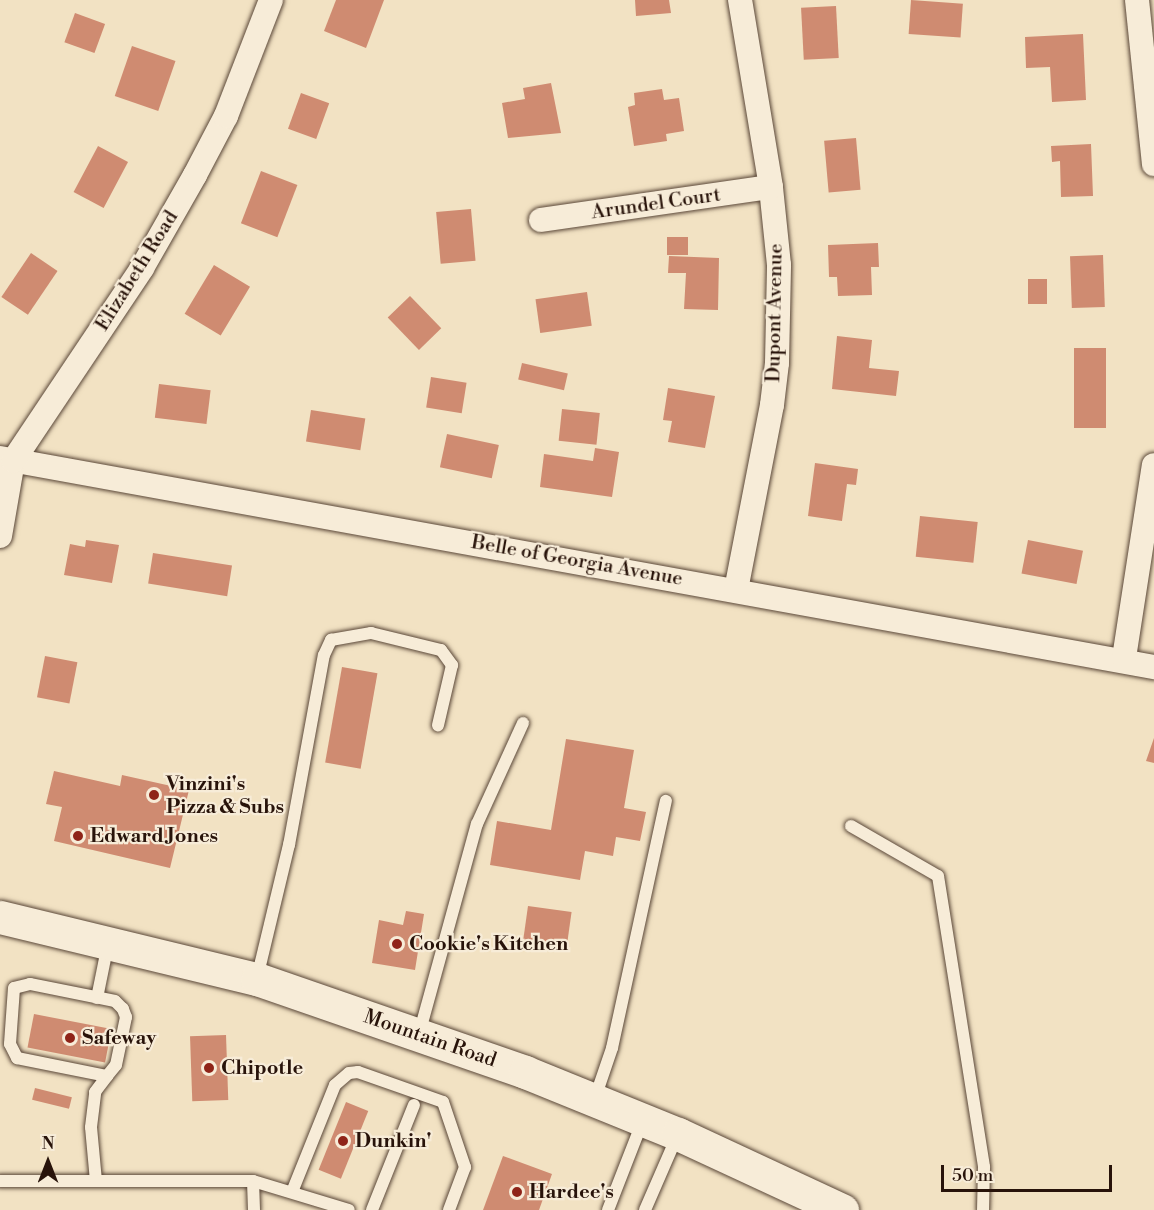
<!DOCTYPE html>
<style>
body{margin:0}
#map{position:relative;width:1154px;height:1210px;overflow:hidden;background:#f2e2c3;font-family:"Libre Bodoni",serif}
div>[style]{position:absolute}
.building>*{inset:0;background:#cf8b71;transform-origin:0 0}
.roads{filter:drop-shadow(0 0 2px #5a4738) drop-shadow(0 0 2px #5a4738)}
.lane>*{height:12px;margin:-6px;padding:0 6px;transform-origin:6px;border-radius:6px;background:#f7ecd8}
.street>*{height:24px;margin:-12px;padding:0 12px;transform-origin:12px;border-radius:12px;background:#f7ecd8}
.secondary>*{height:33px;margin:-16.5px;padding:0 16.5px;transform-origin:16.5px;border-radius:16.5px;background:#f7ecd8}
.dots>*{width:16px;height:16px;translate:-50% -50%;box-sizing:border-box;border:3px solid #f7ecd8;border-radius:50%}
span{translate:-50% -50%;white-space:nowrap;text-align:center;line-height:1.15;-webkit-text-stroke:4.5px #f7ecd8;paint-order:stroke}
.street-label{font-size:20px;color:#28130a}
.poi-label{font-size:20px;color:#28130a;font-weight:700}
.left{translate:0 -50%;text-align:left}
.north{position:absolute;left:18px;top:1132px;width:60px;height:60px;-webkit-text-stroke:4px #f7ecd8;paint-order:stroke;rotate:0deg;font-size:16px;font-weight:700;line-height:24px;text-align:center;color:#28130a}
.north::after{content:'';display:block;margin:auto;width:21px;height:27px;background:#28130a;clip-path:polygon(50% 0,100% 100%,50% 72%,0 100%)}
.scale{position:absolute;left:941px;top:1165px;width:171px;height:27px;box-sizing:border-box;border:3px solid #28130a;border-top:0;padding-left:8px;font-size:18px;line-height:21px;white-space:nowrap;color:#28130a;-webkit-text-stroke:4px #f7ecd8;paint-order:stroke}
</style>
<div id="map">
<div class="building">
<div style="clip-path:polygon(336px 0,384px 0,366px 48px,324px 31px)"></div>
<div style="clip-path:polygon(635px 0,669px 0,671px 13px,636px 16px)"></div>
<div style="left:911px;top:0;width:52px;height:34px;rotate:4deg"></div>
<div style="left:836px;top:6px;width:52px;height:35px;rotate:87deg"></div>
<div style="left:75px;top:13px;width:32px;height:31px;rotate:20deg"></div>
<div style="clip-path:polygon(1083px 34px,1086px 100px,1052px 102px,1050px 67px,1026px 68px,1025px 37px)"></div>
<div style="left:132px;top:46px;width:46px;height:53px;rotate:19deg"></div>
<div style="clip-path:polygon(551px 83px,561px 133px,508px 138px,502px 103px,525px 99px,523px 88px)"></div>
<div style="clip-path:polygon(662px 89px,664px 100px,679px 98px,684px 131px,666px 134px,667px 141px,634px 146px,628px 107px,635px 105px,634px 93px)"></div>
<div style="left:301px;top:93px;width:30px;height:38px;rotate:20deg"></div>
<div style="left:856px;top:138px;width:52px;height:32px;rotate:85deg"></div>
<div style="clip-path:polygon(1091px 144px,1093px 196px,1061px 197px,1060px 161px,1052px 162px,1051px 146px)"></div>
<div style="left:98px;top:146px;width:34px;height:52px;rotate:28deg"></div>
<div style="left:261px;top:171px;width:39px;height:56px;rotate:21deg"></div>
<div style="left:471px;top:209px;width:52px;height:35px;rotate:85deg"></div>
<div style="left:667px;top:237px;width:21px;height:18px"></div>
<div style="clip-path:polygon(878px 243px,879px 267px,871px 267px,872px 295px,838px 296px,837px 277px,829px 277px,828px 245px)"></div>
<div style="left:31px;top:253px;width:32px;height:53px;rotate:34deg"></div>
<div style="left:1103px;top:255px;width:52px;height:33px;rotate:88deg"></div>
<div style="clip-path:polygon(669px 256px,719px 258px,718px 310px,684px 309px,686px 273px,668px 273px)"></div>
<div style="left:214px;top:265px;width:42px;height:57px;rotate:31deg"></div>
<div style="left:1028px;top:279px;width:19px;height:25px"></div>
<div style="left:587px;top:292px;width:34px;height:52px;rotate:82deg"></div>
<div style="left:410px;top:296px;width:45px;height:31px;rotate:46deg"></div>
<div style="clip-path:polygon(837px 336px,872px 340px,869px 368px,899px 371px,896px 396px,832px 389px)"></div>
<div style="left:1074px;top:348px;width:32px;height:80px"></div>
<div style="left:522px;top:363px;width:47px;height:17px;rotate:13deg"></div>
<div style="left:431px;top:377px;width:36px;height:31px;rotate:9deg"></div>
<div style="left:159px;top:384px;width:52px;height:34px;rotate:7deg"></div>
<div style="clip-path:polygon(668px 388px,715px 396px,705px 448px,668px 442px,672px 421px,663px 420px)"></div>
<div style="left:562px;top:409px;width:38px;height:32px;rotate:6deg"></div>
<div style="left:311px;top:410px;width:55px;height:32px;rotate:9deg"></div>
<div style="left:447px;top:434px;width:53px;height:34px;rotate:12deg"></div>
<div style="clip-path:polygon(595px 448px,619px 452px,612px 497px,540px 487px,544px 454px,593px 461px)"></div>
<div style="clip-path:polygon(815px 463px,858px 469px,856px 485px,847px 484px,842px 521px,808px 516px)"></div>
<div style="left:920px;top:516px;width:58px;height:41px;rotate:6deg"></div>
<div style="clip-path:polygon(86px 540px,119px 545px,112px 583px,64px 575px,70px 544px,85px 547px)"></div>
<div style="left:1028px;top:540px;width:56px;height:34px;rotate:11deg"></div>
<div style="left:153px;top:553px;width:80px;height:31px;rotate:9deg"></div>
<div style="left:45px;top:656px;width:33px;height:42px;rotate:11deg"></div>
<div style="left:342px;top:667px;width:36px;height:97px;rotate:10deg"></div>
<div style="clip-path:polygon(1154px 738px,1154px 763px,1146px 761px)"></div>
<div style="clip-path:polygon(566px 739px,634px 750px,624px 808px,646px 812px,640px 841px,616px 837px,613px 856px,585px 851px,580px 880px,490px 865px,497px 821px,551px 830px)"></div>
<div style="clip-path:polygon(54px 771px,120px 786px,122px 775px,189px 790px,170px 868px,54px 841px,62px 807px,46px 804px)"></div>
<div style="left:528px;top:906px;width:44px;height:39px;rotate:8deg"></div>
<div style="clip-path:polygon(406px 911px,424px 914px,415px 970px,372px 963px,379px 920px,403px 925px)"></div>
<div style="left:34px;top:1014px;width:79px;height:34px;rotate:11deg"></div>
<div style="left:226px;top:1035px;width:65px;height:36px;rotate:88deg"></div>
<div style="left:35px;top:1088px;width:38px;height:12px;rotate:14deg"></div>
<div style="left:346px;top:1102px;width:24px;height:73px;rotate:22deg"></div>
<div style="clip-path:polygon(503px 1156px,552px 1174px,539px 1210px,483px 1210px)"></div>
</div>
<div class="roads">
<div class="lane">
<div style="left:851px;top:826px;width:100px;rotate:29.9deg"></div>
<div style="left:938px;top:876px;width:295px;rotate:81deg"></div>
<div style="left:984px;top:1167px;width:43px;rotate:91.3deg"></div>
<div style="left:257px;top:978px;width:137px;rotate:-76.5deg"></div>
<div style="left:289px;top:845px;width:193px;rotate:-79.6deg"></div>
<div style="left:324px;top:655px;width:17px;rotate:-65deg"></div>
<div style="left:331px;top:640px;width:41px;rotate:-9.9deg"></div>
<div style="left:371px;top:633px;width:72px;rotate:13.7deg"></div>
<div style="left:441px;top:650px;width:19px;rotate:54deg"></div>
<div style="left:452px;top:665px;width:62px;rotate:103.1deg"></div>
<div style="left:97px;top:998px;width:55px;rotate:-78.5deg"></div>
<div style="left:419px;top:1034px;width:218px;rotate:-74.6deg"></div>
<div style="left:477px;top:824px;width:111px;rotate:-65.5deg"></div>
<div style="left:595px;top:1098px;width:53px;rotate:-71.2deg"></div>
<div style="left:612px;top:1048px;width:253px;rotate:-77.7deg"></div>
<div style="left:0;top:1181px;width:253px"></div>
<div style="left:253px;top:1181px;width:100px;rotate:16.8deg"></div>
<div style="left:96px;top:1181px;width:54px;rotate:-95.3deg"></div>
<div style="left:91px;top:1127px;width:35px;rotate:-83deg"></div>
<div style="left:95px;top:1092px;width:20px;rotate:-53deg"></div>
<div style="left:107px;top:1076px;width:14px;rotate:-51deg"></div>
<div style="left:116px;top:1065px;width:49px;rotate:-78.2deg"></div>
<div style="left:126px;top:1017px;width:9px;rotate:-111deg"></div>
<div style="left:123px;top:1009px;width:11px;rotate:-135deg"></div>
<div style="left:115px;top:1001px;width:87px;rotate:-168.7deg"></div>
<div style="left:30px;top:984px;width:16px;rotate:166deg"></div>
<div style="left:14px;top:988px;width:56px;rotate:94.1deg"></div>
<div style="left:10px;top:1044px;width:16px;rotate:63deg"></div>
<div style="left:17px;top:1058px;width:92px;rotate:11.3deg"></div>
<div style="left:253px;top:1181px;width:29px;rotate:88deg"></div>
<div style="left:292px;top:1192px;width:115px;rotate:-68.1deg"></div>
<div style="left:335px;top:1085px;width:18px;rotate:-41deg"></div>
<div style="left:349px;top:1073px;width:9px;rotate:-6deg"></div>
<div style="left:358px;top:1072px;width:90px;rotate:19.4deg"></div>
<div style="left:443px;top:1102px;width:69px;rotate:71.3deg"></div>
<div style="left:465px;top:1167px;width:46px;rotate:110.4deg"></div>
<div style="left:372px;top:1210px;width:113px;rotate:-68.2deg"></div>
<div style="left:608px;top:1210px;width:97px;rotate:-68.7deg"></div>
<div style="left:645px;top:1210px;width:83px;rotate:-66.5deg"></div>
</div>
<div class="street">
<div style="left:1137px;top:0;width:165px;rotate:84.1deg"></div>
<div style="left:541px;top:220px;width:232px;rotate:-8.2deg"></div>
<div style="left:0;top:458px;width:1173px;rotate:10.27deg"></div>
<div style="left:0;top:536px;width:76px;rotate:-80.2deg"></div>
<div style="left:13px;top:461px;width:232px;rotate:-56.2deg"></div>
<div style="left:142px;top:268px;width:107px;rotate:-60.3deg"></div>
<div style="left:195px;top:175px;width:67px;rotate:-62.3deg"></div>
<div style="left:226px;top:116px;width:124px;rotate:-68.8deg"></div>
<div style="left:736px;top:590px;width:188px;rotate:-79deg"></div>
<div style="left:772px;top:405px;width:42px;rotate:-83.2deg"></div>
<div style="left:777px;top:363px;width:98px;rotate:-88.8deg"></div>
<div style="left:779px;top:265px;width:78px;rotate:-95.9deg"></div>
<div style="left:771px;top:187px;width:190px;rotate:-99.4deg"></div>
<div style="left:1124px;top:658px;width:195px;rotate:-81.2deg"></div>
</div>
<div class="secondary">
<div style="left:0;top:917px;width:264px;rotate:13.6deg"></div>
<div style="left:257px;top:979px;width:284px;rotate:19.1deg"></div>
<div style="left:525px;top:1072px;width:165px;rotate:22.1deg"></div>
<div style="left:678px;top:1134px;width:181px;rotate:24.9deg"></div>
</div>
</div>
<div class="dots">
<div style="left:154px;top:795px;background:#8f2418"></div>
<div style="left:78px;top:836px;background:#8f2418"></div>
<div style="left:397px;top:944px;background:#8f2418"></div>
<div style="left:70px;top:1038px;background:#8f2418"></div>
<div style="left:209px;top:1068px;background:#8f2418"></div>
<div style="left:343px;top:1141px;background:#8f2418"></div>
<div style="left:517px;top:1192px;background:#8f2418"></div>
</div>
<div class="street-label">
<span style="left:656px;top:204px;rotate:-8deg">Arundel Court</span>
<span style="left:137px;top:271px;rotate:-58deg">Elizabeth Road</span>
<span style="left:775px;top:313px;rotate:-89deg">Dupont Avenue</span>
<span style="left:577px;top:561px;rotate:10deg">Belle of Georgia Avenue</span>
<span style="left:430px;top:1039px;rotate:19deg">Mountain Road</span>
</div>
<div class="poi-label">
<span class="left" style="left:166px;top:796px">Vinzini's<br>Pizza &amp; Subs</span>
<span class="left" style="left:90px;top:836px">Edward Jones</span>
<span class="left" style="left:409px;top:944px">Cookie's Kitchen</span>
<span class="left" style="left:82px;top:1038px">Safeway</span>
<span class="left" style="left:221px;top:1068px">Chipotle</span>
<span class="left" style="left:355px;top:1141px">Dunkin'</span>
<span class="left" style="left:529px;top:1192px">Hardee's</span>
</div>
<div class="north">N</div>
<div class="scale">50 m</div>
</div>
